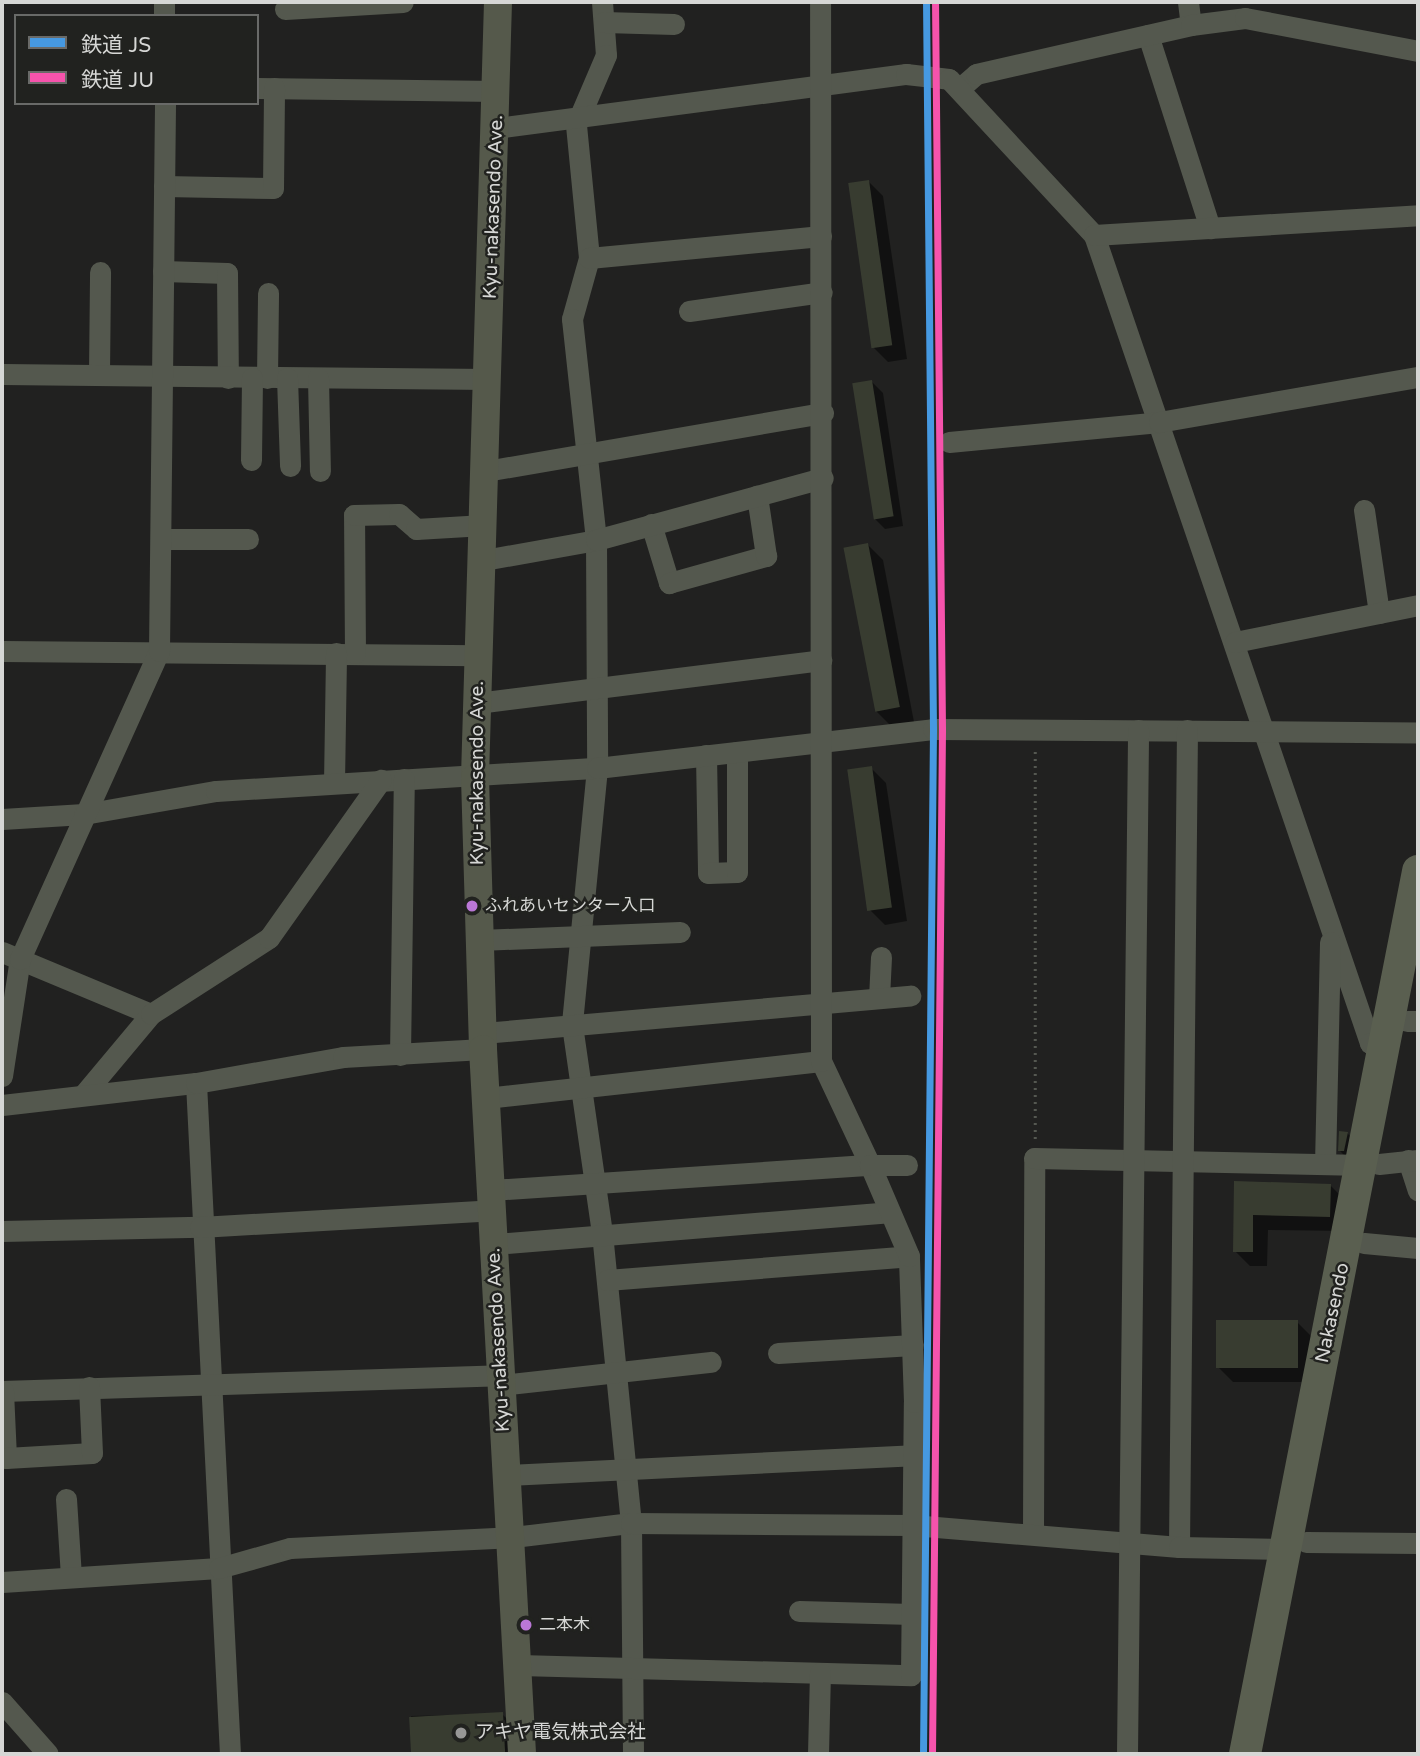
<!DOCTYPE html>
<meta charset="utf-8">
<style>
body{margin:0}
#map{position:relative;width:1420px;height:1756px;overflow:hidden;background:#212120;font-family:"Varela Round","Noto Sans JP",sans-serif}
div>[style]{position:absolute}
.shadow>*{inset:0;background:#0007}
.building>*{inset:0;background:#383c30;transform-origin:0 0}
.path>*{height:2.5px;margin-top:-1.25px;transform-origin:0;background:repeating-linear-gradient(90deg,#555851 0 2px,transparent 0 7px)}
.minor>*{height:21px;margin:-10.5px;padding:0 10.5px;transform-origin:10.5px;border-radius:10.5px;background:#54584e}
.major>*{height:28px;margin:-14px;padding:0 14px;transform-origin:14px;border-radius:14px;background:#55594b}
.highway>*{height:32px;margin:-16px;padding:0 16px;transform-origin:16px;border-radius:16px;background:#5a5f50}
.rail-1>*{height:7px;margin:-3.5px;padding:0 3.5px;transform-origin:3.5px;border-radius:3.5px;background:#4699e1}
.rail-2>*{height:7px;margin:-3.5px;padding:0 3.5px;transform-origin:3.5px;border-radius:3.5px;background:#f653ac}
.dots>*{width:19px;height:19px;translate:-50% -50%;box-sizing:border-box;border:4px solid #21221f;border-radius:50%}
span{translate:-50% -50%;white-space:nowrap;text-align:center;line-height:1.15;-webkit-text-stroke:5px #21221f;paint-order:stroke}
.bus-label{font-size:17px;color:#d6d7d5}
.left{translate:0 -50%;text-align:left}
.street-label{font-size:19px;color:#d6d7d5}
.poi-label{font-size:19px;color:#d6d7d5}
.frame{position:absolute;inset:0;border:4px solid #d6d7d5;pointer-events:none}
.legend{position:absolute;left:14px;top:14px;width:245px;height:91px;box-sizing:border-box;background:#21221f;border:2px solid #696a68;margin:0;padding:9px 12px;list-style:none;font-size:21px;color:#d6d7d5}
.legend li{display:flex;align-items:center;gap:14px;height:35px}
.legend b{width:35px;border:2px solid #696a68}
</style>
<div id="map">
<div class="shadow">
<div style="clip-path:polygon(868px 181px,883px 196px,907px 359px,888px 362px,873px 347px)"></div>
<div style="clip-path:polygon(872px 382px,883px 393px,903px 526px,885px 529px,874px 518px)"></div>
<div style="clip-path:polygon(868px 545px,883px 560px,914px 722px,891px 726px,876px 711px)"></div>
<div style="clip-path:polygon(871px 768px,886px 783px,907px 921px,885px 925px,870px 910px)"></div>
<div style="clip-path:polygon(1347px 1133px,1354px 1140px,1347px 1158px,1340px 1151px)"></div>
<div style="clip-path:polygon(1236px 1183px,1330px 1185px,1345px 1200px,1345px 1231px,1268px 1230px,1267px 1266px,1250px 1266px,1235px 1251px)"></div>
<div style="clip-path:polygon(1297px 1322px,1312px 1337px,1312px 1382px,1233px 1382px,1218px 1367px)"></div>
<div style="clip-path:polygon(502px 1714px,517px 1729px,519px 1754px,415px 1754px,411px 1716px)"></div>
</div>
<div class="building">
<div style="left:869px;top:180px;width:167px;height:21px;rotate:82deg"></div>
<div style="left:872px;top:380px;width:138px;height:20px;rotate:81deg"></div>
<div style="left:868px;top:543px;width:167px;height:25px;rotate:79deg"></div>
<div style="left:872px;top:766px;width:143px;height:25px;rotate:82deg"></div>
<div style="clip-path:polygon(1339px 1131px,1348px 1132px,1344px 1151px,1338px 1151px)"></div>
<div style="clip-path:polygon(1234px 1181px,1331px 1184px,1330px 1217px,1253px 1215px,1253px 1252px,1233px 1252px)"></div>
<div style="left:1216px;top:1320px;width:82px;height:48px"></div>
<div style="left:503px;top:1712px;width:42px;height:94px;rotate:87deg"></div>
</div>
<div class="path">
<div style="left:1035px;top:1139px;width:392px;rotate:-90deg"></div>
</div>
<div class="minor">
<div style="left:164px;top:2px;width:14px;rotate:90deg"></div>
<div style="left:602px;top:2px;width:53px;rotate:85.7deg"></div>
<div style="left:606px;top:55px;width:76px;rotate:113.2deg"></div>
<div style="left:576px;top:125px;width:134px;rotate:84.4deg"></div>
<div style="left:589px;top:258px;width:63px;rotate:105.6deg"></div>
<div style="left:572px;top:319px;width:222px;rotate:83.8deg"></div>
<div style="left:596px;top:540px;width:228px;rotate:89.7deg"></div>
<div style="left:597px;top:768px;width:258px;rotate:95.6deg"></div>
<div style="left:572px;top:1025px;width:210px;rotate:81.8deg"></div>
<div style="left:602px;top:1233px;width:291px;rotate:84.3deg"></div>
<div style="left:631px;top:1523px;width:231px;rotate:89.5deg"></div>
<div style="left:1188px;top:2px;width:23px;rotate:83deg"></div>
<div style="left:285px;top:9px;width:118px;rotate:-3.4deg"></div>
<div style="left:604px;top:22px;width:70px;rotate:1.6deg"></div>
<div style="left:1148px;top:35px;width:203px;rotate:72.2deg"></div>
<div style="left:257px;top:88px;width:240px;rotate:0.7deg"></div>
<div style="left:959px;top:89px;width:23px;rotate:-41deg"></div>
<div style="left:976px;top:74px;width:221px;rotate:-12.8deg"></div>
<div style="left:1191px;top:25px;width:54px;rotate:-7.4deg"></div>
<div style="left:1245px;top:18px;width:176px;rotate:10.8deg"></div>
<div style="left:496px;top:128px;width:414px;rotate:-7.5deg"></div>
<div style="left:906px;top:74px;width:43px;rotate:6.6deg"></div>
<div style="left:949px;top:79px;width:213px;rotate:47.1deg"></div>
<div style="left:1094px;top:235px;width:854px;rotate:71.14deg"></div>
<div style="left:1370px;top:1043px;width:15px;rotate:23deg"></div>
<div style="left:164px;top:186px;width:109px;rotate:1.1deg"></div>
<div style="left:273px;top:188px;width:100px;rotate:-89.4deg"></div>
<div style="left:1094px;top:235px;width:325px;rotate:-3.5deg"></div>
<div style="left:589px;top:258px;width:233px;rotate:-5.4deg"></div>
<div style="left:163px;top:271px;width:64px;rotate:1.8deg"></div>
<div style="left:227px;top:273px;width:105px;rotate:89.5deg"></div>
<div style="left:689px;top:311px;width:134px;rotate:-8.1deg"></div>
<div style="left:99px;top:373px;width:101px;rotate:-89.4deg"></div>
<div style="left:2px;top:374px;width:487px;rotate:0.6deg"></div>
<div style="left:267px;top:378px;width:85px;rotate:-89.3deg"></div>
<div style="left:287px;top:378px;width:88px;rotate:88deg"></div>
<div style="left:318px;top:378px;width:93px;rotate:88.8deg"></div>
<div style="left:949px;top:442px;width:211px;rotate:-5.4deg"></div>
<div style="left:1159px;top:422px;width:263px;rotate:-9.9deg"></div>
<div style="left:251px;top:460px;width:82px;rotate:-89.3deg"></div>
<div style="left:486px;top:471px;width:342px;rotate:-9.8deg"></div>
<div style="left:1364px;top:510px;width:104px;rotate:81.7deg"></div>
<div style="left:651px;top:524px;width:62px;rotate:73deg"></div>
<div style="left:669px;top:583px;width:101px;rotate:-15.6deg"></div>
<div style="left:766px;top:556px;width:61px;rotate:-98.5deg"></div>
<div style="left:161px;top:539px;width:87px"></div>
<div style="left:484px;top:560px;width:114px;rotate:-10.1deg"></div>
<div style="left:596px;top:540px;width:235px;rotate:-15.3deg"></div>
<div style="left:1235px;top:642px;width:187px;rotate:-11.4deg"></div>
<div style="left:2px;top:651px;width:476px;rotate:0.5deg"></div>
<div style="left:355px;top:653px;width:138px;rotate:-90.4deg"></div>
<div style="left:354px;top:515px;width:45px;rotate:-1.3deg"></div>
<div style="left:399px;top:514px;width:23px;rotate:41deg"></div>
<div style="left:416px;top:529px;width:68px;rotate:-3.4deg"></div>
<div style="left:477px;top:703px;width:347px;rotate:-7.1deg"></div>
<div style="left:706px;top:755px;width:118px;rotate:89deg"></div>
<div style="left:708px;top:873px;width:29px;rotate:-2deg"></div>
<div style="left:737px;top:872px;width:120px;rotate:-90deg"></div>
<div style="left:334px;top:783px;width:130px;rotate:-89.1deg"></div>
<div style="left:2px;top:819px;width:82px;rotate:-3.5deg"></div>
<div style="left:84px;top:814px;width:134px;rotate:-9.9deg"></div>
<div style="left:216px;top:791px;width:382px;rotate:-3.5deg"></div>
<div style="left:597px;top:768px;width:338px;rotate:-6.6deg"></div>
<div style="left:933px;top:729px;width:485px;rotate:0.4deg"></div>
<div style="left:480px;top:940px;width:200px;rotate:-2.3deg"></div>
<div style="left:2px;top:952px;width:161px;rotate:22.6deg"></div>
<div style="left:879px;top:998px;width:41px;rotate:-87.2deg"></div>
<div style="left:1407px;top:1021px;width:11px"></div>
<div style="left:483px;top:1033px;width:429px;rotate:-5deg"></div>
<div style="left:400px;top:1055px;width:276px;rotate:-89.2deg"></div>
<div style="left:2px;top:1076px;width:118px;rotate:-81.3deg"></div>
<div style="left:20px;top:959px;width:338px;rotate:-65.7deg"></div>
<div style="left:159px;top:651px;width:548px;rotate:-89.37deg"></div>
<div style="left:196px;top:1083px;width:672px;rotate:87.1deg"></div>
<div style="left:84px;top:1094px;width:104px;rotate:-50.1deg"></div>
<div style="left:151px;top:1014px;width:140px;rotate:-32.8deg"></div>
<div style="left:269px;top:938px;width:194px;rotate:-54.7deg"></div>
<div style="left:486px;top:1098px;width:337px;rotate:-6.3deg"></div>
<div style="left:2px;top:1105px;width:195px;rotate:-6.5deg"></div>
<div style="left:196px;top:1083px;width:149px;rotate:-10deg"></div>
<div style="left:343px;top:1057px;width:140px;rotate:-3.3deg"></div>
<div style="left:1408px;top:1160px;width:32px;rotate:72deg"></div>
<div style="left:1325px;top:1164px;width:222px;rotate:-88.7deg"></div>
<div style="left:1379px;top:1164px;width:39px;rotate:-6deg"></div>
<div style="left:491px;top:1190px;width:380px;rotate:-3.8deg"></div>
<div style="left:870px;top:1165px;width:115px;rotate:-115.2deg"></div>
<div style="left:821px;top:1061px;width:1059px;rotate:-90.05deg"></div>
<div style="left:2px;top:1231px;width:198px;rotate:-1.2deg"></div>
<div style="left:200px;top:1227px;width:292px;rotate:-3.3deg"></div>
<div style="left:1364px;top:1243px;width:54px;rotate:5.3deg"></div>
<div style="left:494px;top:1244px;width:396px;rotate:-4.6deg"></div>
<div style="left:607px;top:1280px;width:303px;rotate:-4.5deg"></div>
<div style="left:778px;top:1353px;width:135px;rotate:-3.4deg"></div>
<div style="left:501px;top:1385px;width:211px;rotate:-6.3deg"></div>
<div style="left:2px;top:1391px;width:498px;rotate:-1.8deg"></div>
<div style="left:3px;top:1391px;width:67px;rotate:87.4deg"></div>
<div style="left:6px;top:1458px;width:86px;rotate:-3.3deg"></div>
<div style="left:92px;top:1453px;width:66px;rotate:-92.6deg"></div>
<div style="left:508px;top:1475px;width:405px;rotate:-2.8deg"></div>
<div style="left:66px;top:1499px;width:78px;rotate:86.3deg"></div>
<div style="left:1033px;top:1534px;width:376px;rotate:-89.8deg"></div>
<div style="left:1034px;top:1158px;width:329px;rotate:1.2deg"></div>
<div style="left:1306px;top:1542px;width:112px;rotate:0.5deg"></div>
<div style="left:1179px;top:1547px;width:817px;rotate:-89.44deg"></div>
<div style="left:2px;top:1582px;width:217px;rotate:-3.7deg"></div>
<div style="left:219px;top:1568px;width:74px;rotate:-15.7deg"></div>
<div style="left:290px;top:1548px;width:223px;rotate:-2.8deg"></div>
<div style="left:513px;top:1537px;width:119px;rotate:-6.8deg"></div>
<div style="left:631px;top:1523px;width:281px;rotate:0.4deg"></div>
<div style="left:912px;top:1525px;width:268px;rotate:4.7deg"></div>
<div style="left:1179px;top:1547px;width:105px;rotate:1.1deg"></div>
<div style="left:799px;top:1611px;width:113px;rotate:1.5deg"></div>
<div style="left:519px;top:1665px;width:392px;rotate:1.5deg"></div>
<div style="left:911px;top:1675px;width:273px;rotate:-89.4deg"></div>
<div style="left:914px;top:1402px;width:146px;rotate:-92deg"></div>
<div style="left:909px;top:1256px;width:99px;rotate:-113.2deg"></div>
<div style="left:870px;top:1165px;width:37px"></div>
<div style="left:2px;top:1702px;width:69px;rotate:48.5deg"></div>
<div style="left:818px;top:1754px;width:81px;rotate:-88.6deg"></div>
<div style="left:1127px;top:1754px;width:1024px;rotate:-89.38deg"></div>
</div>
<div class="major">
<div style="left:498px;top:2px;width:776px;rotate:91.7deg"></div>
<div style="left:475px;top:778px;width:271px;rotate:88.3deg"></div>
<div style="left:483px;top:1049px;width:706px;rotate:86.83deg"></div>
</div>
<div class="highway">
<div style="left:1245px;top:1754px;width:900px;rotate:-78.91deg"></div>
</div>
<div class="rail-1">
<div style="left:923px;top:1754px;width:1025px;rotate:-89.44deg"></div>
<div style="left:933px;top:729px;width:727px;rotate:-90.55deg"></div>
</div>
<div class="rail-2">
<div style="left:932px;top:1754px;width:1025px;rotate:-89.44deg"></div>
<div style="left:942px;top:729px;width:727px;rotate:-90.55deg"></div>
</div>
<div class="dots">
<div style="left:472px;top:906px;background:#ba77d6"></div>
<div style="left:526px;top:1625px;background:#ba77d6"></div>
<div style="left:461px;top:1733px;background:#979796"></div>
</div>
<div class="bus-label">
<span class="left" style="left:485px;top:906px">ふれあいセンター入口</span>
<span class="left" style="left:539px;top:1625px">二本木</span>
</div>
<div class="street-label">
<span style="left:494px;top:207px;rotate:-88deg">Kyu-nakasendo Ave.</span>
<span style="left:478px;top:773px;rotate:-90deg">Kyu-nakasendo Ave.</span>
<span style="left:1333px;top:1313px;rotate:-78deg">Nakasendo</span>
<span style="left:499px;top:1340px;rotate:-93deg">Kyu-nakasendo Ave.</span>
</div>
<div class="poi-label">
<span class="left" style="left:475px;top:1733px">アキヤ電気株式会社</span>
</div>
<div class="frame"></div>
<ul class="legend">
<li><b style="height:9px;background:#4699e1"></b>鉄道 JS</li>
<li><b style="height:9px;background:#f653ac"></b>鉄道 JU</li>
</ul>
</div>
